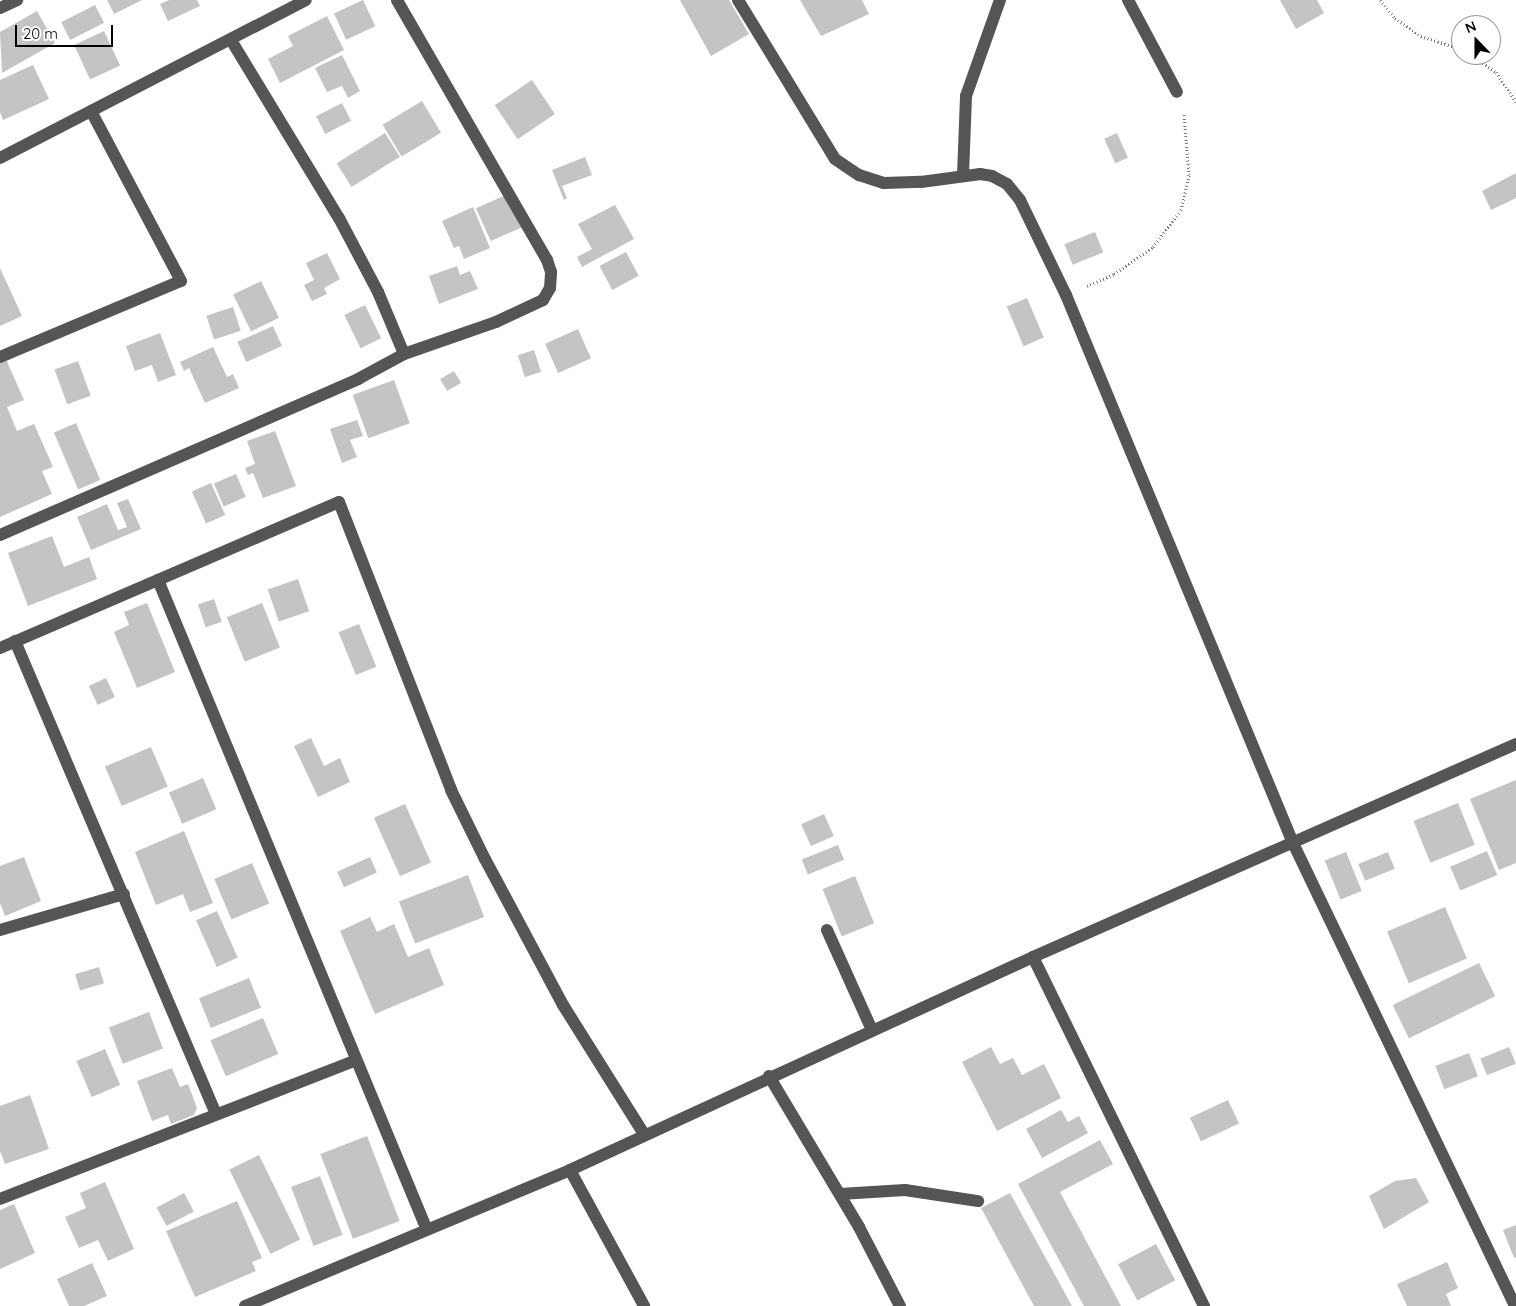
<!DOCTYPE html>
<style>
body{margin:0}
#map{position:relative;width:1516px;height:1306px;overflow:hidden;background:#fff;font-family:Quicksand,sans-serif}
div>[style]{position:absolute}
.building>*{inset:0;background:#c4c4c4;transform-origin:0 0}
.path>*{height:3px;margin-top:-1.5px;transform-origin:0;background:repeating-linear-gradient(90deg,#777 0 1px,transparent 0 3.5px)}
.minor>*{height:12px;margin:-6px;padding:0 6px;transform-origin:6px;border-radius:6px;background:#555}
span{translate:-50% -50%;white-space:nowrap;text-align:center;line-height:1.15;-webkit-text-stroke:4px #fff;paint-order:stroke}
.north{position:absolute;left:1451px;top:15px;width:50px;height:50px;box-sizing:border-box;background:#fff;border:1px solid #999;border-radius:50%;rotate:338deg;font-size:14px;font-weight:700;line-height:20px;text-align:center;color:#000}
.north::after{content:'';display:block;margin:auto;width:18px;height:22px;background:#000;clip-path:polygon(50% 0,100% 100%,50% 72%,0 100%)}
.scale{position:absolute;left:15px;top:25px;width:98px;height:22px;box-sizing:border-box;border:2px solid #000;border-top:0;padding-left:6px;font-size:15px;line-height:18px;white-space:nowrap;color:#000;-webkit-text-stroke:4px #fff;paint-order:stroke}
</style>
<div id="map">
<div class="building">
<div style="clip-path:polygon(107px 0,142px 0,114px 14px)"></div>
<div style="clip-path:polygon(169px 0,197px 0,200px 6px,168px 21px,160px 4px)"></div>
<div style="left:363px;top:0;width:29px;height:32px;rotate:65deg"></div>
<div style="clip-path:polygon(680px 0,729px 0,749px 34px,711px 56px)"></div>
<div style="clip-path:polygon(800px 0,862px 0,869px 14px,821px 36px)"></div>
<div style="clip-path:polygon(1280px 0,1317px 0,1324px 13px,1296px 29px)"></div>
<div style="left:95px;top:5px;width:20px;height:38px;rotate:63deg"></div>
<div style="clip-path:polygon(37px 11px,55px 43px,2px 73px,0 32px)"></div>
<div style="clip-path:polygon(327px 16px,344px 50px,280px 83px,268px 59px,293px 46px,288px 36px)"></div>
<div style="left:104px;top:31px;width:38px;height:33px;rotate:65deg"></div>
<div style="clip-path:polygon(342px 55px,360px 91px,348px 98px,342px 86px,327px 92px,315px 68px)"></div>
<div style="clip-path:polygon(33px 65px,49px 99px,3px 120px,0 112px,0 80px)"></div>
<div style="left:532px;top:80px;width:41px;height:45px;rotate:56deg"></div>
<div style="left:422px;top:101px;width:37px;height:46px;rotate:59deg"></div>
<div style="left:342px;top:103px;width:20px;height:29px;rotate:63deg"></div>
<div style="left:385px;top:133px;width:28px;height:57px;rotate:58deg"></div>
<div style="left:1117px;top:133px;width:27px;height:14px;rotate:66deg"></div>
<div style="clip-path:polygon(585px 157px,592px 175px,562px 186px,567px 198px,564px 200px,552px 170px)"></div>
<div style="clip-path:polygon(1516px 173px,1516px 198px,1491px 210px,1482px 191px)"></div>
<div style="left:508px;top:194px;width:36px;height:35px;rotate:66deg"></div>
<div style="clip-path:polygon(615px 205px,634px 239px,582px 267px,577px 257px,592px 249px,578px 224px)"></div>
<div style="clip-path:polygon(473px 207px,490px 248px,464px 259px,459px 246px,454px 248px,442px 221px)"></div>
<div style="left:1095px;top:232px;width:22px;height:33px;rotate:68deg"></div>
<div style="left:626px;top:252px;width:27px;height:30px;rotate:62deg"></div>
<div style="clip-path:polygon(327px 253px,340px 279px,324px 288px,327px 294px,312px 301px,304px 285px,314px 280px,306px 263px)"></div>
<div style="clip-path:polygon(457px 266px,460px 275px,470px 271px,478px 289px,439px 304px,429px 276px)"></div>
<div style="clip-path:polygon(0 268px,22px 316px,0 326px)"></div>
<div style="left:261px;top:281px;width:41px;height:31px;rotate:64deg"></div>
<div style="left:1027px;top:298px;width:43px;height:22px;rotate:67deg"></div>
<div style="left:365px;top:305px;width:37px;height:23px;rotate:64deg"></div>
<div style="left:233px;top:307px;width:25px;height:28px;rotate:72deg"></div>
<div style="left:273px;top:326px;width:22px;height:39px;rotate:66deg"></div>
<div style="left:578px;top:329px;width:32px;height:36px;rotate:66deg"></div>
<div style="clip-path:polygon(160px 333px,176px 375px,158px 382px,152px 365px,135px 371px,126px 346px)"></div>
<div style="clip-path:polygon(213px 347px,227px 377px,233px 374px,239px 388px,205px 403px,189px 368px,184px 371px,180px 362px)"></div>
<div style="left:534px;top:350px;width:23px;height:17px;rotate:72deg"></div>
<div style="clip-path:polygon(5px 357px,24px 400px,7px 407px,17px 431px,34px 424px,53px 467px,42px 471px,52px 494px,0 517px,0 359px)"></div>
<div style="left:78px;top:361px;width:37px;height:25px;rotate:70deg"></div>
<div style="left:454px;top:371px;width:14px;height:16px;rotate:60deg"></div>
<div style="left:394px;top:380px;width:46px;height:44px;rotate:70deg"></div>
<div style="clip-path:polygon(357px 420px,363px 436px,350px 440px,357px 457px,342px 463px,330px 429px)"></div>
<div style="left:76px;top:423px;width:62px;height:24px;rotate:67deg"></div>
<div style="clip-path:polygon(275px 431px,296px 486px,263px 498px,253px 473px,248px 475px,245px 468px,255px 464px,247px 441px)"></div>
<div style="left:236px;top:474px;width:25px;height:24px;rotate:67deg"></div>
<div style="left:211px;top:483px;width:35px;height:21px;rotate:66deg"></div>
<div style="clip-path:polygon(128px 499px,141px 529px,91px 550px,77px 517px,107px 504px,118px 530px,127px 527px,117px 503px)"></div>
<div style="clip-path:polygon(52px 536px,64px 567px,89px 557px,97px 579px,28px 606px,8px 553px)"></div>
<div style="left:298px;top:579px;width:34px;height:32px;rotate:71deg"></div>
<div style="left:214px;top:599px;width:24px;height:17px;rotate:71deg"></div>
<div style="clip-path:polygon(147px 603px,175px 672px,137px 688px,114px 632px,129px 625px,124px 612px)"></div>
<div style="left:262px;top:603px;width:48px;height:38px;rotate:68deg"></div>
<div style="left:359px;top:624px;width:46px;height:22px;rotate:68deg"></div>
<div style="left:106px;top:678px;width:21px;height:19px;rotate:65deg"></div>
<div style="clip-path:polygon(311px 738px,324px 766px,340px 758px,350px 782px,318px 797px,294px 746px)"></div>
<div style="left:151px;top:747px;width:43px;height:50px;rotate:67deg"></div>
<div style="left:203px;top:778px;width:34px;height:37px;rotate:67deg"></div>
<div style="clip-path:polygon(1516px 780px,1516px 863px,1499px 870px,1470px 799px)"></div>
<div style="left:1458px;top:803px;width:45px;height:48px;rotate:68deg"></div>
<div style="left:405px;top:804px;width:64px;height:34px;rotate:66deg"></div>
<div style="left:824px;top:814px;width:24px;height:25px;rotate:66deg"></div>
<div style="clip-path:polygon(184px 831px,213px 903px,190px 912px,183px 894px,156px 905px,135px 852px)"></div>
<div style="left:838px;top:845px;width:16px;height:39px;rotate:68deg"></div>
<div style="left:1487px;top:851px;width:26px;height:40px;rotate:67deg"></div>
<div style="left:1346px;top:852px;width:42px;height:23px;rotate:68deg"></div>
<div style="left:1388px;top:852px;width:18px;height:32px;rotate:68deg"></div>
<div style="clip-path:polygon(24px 857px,41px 901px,5px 916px,0 903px,0 866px)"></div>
<div style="left:370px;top:857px;width:17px;height:36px;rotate:66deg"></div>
<div style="left:252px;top:863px;width:44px;height:41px;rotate:67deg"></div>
<div style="left:468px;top:875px;width:45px;height:74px;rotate:69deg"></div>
<div style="left:855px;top:876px;width:51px;height:35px;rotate:68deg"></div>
<div style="left:1445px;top:907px;width:56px;height:63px;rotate:67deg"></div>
<div style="left:217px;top:911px;width:51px;height:23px;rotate:66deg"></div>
<div style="clip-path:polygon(370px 917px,377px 932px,394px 924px,408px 957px,429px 948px,444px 985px,375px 1014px,340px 931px)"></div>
<div style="left:1479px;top:963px;width:37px;height:96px;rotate:64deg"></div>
<div style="left:99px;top:967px;width:17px;height:25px;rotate:73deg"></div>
<div style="left:249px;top:978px;width:32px;height:54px;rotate:68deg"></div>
<div style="left:149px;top:1012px;width:39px;height:43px;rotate:69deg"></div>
<div style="left:263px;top:1018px;width:39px;height:57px;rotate:67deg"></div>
<div style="clip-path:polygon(991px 1047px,1000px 1064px,1013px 1058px,1022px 1075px,1044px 1064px,1061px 1098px,997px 1131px,962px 1062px)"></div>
<div style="left:1509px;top:1047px;width:18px;height:31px;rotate:68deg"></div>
<div style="left:105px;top:1049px;width:39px;height:31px;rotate:67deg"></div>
<div style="left:1469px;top:1053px;width:25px;height:36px;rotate:69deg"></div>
<div style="clip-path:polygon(172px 1068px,180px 1087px,188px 1084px,197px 1108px,194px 1115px,171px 1124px,168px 1115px,152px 1121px,137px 1081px)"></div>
<div style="clip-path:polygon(30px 1095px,49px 1149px,5px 1164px,0 1151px,0 1106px)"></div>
<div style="left:1228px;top:1100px;width:26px;height:42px;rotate:65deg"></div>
<div style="clip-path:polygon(1061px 1110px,1068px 1122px,1079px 1116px,1088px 1133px,1042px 1158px,1026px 1129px)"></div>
<div style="left:367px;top:1136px;width:91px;height:50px;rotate:69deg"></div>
<div style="clip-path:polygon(1100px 1140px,1113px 1164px,1060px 1192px,1121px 1306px,1084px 1306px,1018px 1184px)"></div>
<div style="left:259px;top:1155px;width:94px;height:33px;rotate:64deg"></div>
<div style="left:320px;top:1176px;width:63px;height:31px;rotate:69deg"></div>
<div style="clip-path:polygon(1416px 1178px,1429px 1202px,1384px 1229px,1369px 1196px,1395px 1181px)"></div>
<div style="clip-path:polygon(105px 1182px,134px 1249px,108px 1261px,98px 1240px,79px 1248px,65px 1217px,86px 1208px,80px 1193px)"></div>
<div style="left:184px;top:1193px;width:21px;height:31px;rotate:62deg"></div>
<div style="clip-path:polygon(1010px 1193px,1072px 1306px,1034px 1306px,981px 1208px)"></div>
<div style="clip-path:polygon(237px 1201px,262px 1258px,252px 1262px,256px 1271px,195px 1297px,166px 1231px)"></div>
<div style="clip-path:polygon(14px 1204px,35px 1253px,0 1269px,0 1210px)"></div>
<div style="clip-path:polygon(1516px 1225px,1516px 1257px,1514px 1258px,1503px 1230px)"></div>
<div style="left:1156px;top:1244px;width:41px;height:43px;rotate:62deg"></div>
<div style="clip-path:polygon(1447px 1262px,1458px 1288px,1446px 1294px,1451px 1306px,1407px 1306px,1397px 1284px)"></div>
<div style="clip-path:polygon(92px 1263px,107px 1296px,84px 1306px,69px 1306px,57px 1279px)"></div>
</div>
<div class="path">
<div style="left:1380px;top:0;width:23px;rotate:50deg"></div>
<div style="left:1395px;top:18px;width:32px;rotate:35deg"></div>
<div style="left:1421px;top:36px;width:42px;rotate:18deg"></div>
<div style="left:1471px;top:55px;width:30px;rotate:34deg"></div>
<div style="left:1496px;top:72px;width:36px;rotate:56deg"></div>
<div style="left:1087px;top:286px;width:30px;rotate:-24deg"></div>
<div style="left:1114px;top:274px;width:47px;rotate:-34.7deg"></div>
<div style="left:1153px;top:247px;width:46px;rotate:-52.9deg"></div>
<div style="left:1181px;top:210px;width:36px;rotate:-77deg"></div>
<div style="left:1189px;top:175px;width:61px;rotate:-94.7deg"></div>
</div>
<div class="minor">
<div style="left:738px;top:0;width:186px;rotate:58.6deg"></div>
<div style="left:835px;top:159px;width:29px;rotate:34deg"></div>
<div style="left:859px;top:175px;width:26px;rotate:18deg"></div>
<div style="left:884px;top:183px;width:37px;rotate:-2deg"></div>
<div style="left:921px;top:182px;width:60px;rotate:-7.7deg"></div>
<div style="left:980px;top:174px;width:12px;rotate:9deg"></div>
<div style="left:992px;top:176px;width:17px;rotate:28deg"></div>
<div style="left:1007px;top:184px;width:21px;rotate:51deg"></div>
<div style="left:1020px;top:200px;width:106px;rotate:64.2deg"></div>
<div style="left:1066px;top:295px;width:593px;rotate:67.5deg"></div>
<div style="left:1293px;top:843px;width:513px;rotate:64.38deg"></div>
<div style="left:1128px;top:0;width:104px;rotate:62deg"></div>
<div style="left:0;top:8px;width:19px;rotate:-25deg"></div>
<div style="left:231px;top:40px;width:208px;rotate:58.8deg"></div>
<div style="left:339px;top:218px;width:84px;rotate:62.2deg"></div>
<div style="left:378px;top:292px;width:67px;rotate:67.2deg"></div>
<div style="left:0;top:158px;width:344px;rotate:-27.3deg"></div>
<div style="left:963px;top:175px;width:79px;rotate:-87.8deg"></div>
<div style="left:966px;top:96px;width:102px;rotate:-70.5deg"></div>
<div style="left:0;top:357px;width:196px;rotate:-22.8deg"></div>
<div style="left:181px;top:281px;width:192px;rotate:-117.9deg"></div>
<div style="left:0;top:535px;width:391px;rotate:-23.5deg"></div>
<div style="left:358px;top:379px;width:52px;rotate:-28.5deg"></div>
<div style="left:404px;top:354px;width:97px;rotate:-19.2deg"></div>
<div style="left:496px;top:322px;width:52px;rotate:-25.1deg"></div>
<div style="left:543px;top:300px;width:14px;rotate:-60deg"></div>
<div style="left:550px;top:288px;width:16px;rotate:-86deg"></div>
<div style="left:551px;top:272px;width:13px;rotate:-108deg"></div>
<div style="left:547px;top:260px;width:300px;rotate:-120deg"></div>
<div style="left:158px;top:580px;width:703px;rotate:67.52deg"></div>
<div style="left:15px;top:641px;width:514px;rotate:66.98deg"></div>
<div style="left:0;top:648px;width:369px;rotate:-23.3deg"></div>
<div style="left:339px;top:502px;width:309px;rotate:68.7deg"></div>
<div style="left:451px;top:790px;width:77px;rotate:63.8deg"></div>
<div style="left:485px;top:859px;width:166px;rotate:61.9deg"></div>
<div style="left:563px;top:1005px;width:152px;rotate:57.9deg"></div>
<div style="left:0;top:930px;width:129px;rotate:-16.2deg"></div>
<div style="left:827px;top:930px;width:110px;rotate:65.8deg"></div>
<div style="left:1033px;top:957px;width:389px;rotate:63.9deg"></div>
<div style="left:769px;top:1076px;width:176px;rotate:59.2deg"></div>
<div style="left:859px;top:1227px;width:89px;rotate:62.6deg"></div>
<div style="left:570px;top:1170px;width:155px;rotate:61.4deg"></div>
<div style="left:840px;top:1194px;width:65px;rotate:-3.5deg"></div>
<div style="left:905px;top:1190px;width:74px;rotate:8.6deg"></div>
<div style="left:0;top:1199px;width:382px;rotate:-21.3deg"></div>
<div style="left:245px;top:1306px;width:352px;rotate:-22.7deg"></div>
<div style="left:570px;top:1170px;width:510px;rotate:-24.7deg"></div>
<div style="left:1033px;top:957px;width:528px;rotate:-23.8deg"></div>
</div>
<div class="north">N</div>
<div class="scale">20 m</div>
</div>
